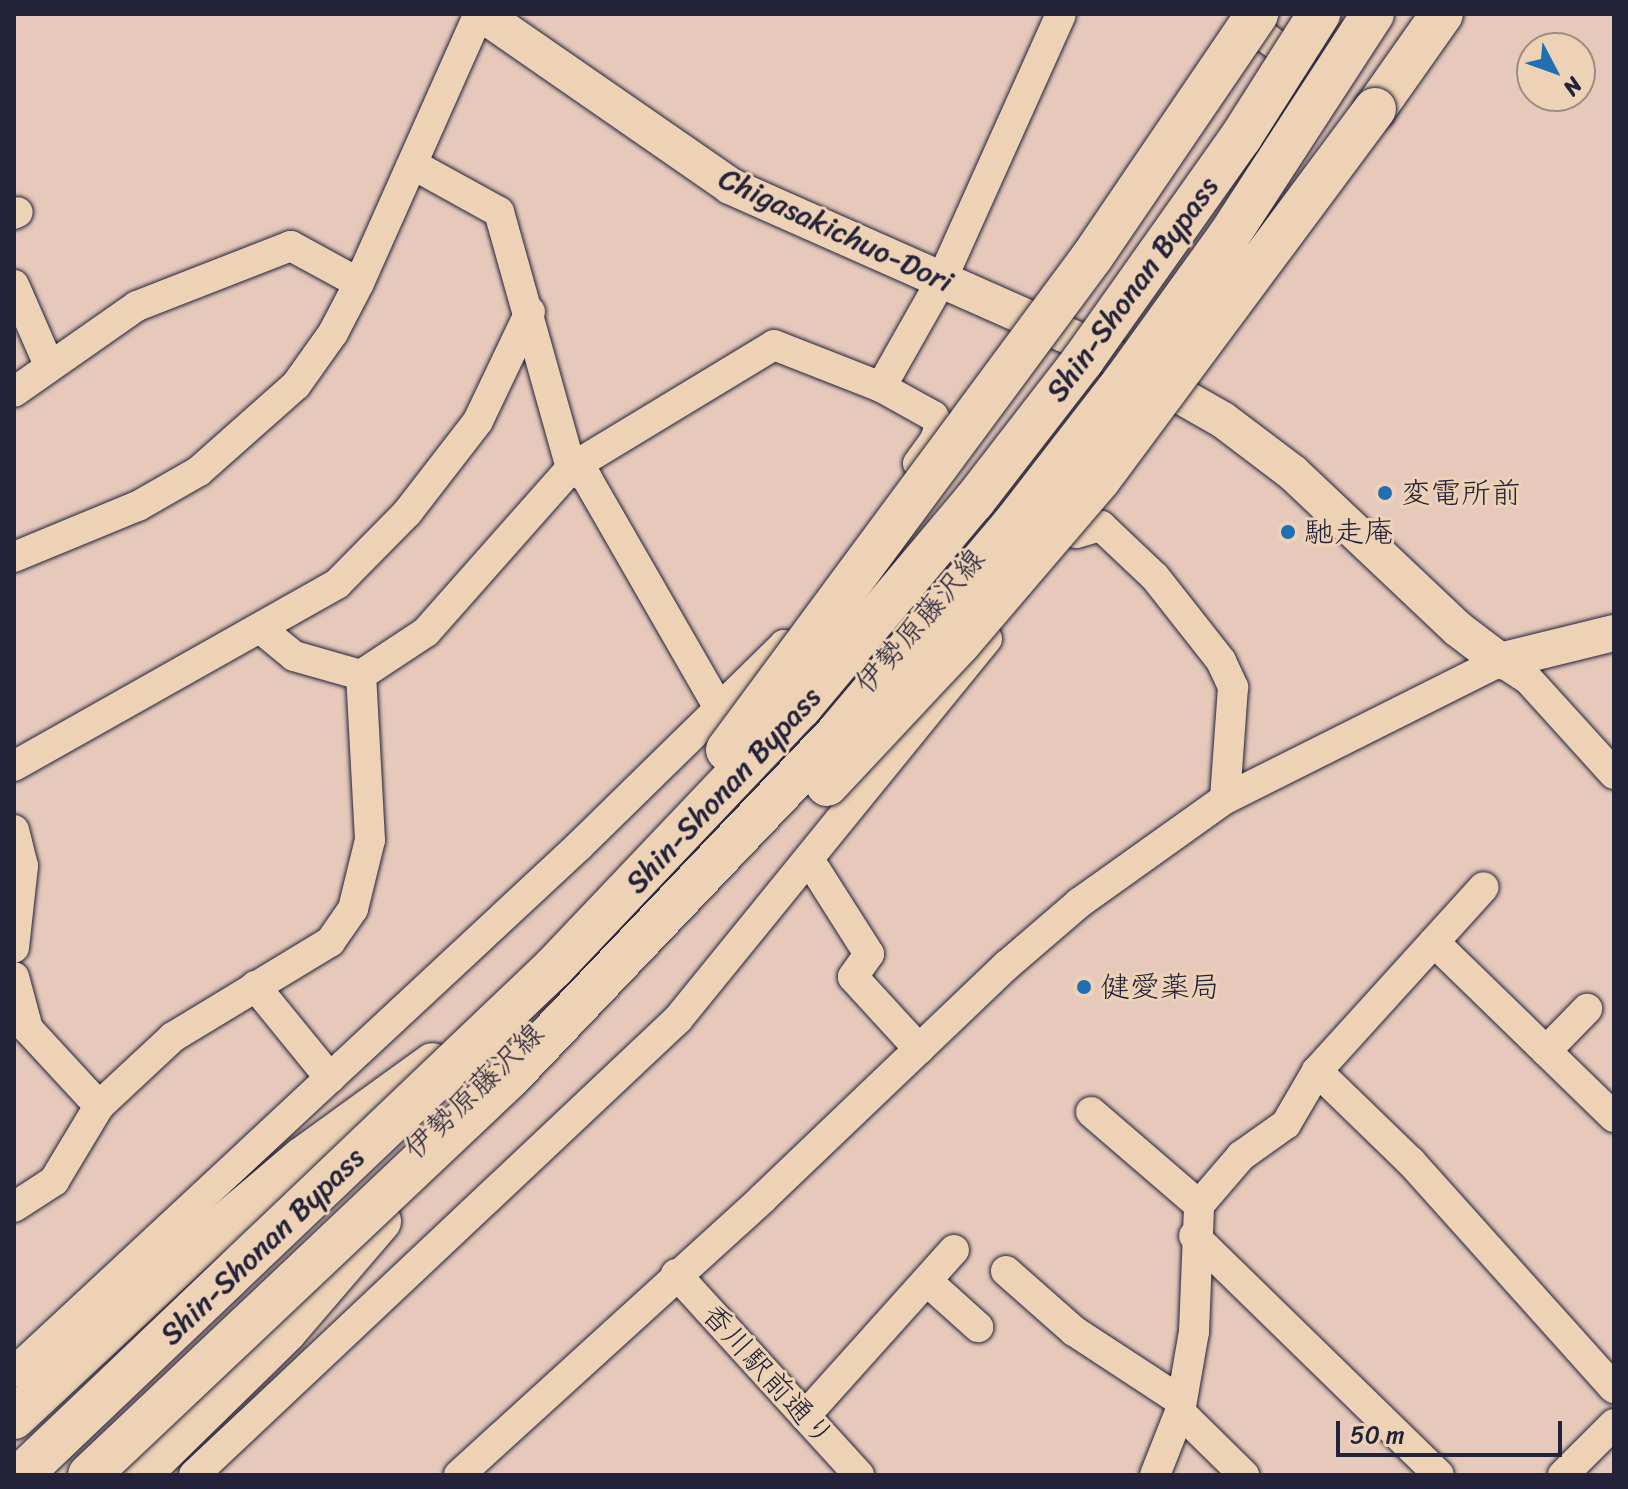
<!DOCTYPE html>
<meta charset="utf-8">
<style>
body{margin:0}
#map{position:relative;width:1628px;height:1489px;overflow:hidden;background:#e6c9bb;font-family:Sriracha,"Klee One",sans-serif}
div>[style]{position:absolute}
.roads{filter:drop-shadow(0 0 2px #22223b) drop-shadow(0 0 2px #22223b)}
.minor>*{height:30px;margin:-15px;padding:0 15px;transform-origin:15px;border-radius:15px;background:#eed2b5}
.major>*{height:36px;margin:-18px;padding:0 18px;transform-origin:18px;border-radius:18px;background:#eed2b5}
.highway>*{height:42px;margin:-21px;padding:0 21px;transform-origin:21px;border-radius:21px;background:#eed2b5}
.bridges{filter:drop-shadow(0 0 2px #22223b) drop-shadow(0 0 2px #22223b)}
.highway-bridge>*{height:42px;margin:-21px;padding:0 21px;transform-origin:21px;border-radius:21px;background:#eed2b5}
.dots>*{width:22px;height:22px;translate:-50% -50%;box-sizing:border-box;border:4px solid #eed2b5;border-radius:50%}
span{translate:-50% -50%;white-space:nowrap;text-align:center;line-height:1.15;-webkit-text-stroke:6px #eed2b5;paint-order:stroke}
.street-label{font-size:30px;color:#22223b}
.poi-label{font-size:30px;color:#22223b}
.left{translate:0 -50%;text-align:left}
.frame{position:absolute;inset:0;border:16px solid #22223b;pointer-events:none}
.north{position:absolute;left:1516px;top:32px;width:80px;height:80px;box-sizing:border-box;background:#eed2b5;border:2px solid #9c8c84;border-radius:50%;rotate:131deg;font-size:22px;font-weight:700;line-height:32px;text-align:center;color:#22223b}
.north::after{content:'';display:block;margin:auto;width:28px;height:36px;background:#1f6fb2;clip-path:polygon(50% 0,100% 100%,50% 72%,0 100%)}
.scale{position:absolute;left:1336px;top:1421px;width:226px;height:36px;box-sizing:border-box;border:4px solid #22223b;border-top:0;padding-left:10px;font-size:24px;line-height:28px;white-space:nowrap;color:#22223b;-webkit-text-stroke:6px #eed2b5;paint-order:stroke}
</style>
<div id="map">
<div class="roads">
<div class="minor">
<div style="left:1252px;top:14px;width:18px;rotate:74deg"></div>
<div style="left:1257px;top:31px;width:56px;rotate:36.3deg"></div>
<div style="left:14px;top:214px;width:4px;rotate:-27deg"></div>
<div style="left:14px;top:285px;width:87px;rotate:66.4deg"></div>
<div style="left:881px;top:387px;width:124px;rotate:-60.5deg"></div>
<div style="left:942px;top:279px;width:290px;rotate:-65.8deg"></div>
<div style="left:14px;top:392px;width:150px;rotate:-35deg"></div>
<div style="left:137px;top:306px;width:165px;rotate:-21.3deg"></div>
<div style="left:291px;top:246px;width:77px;rotate:28.6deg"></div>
<div style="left:1050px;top:511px;width:34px;rotate:40deg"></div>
<div style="left:1076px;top:533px;width:26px;rotate:-16deg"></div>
<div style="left:1101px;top:526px;width:74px;rotate:43.4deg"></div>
<div style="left:1155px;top:577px;width:107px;rotate:51.8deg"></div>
<div style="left:1221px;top:661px;width:29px;rotate:65deg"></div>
<div style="left:1233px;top:687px;width:112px;rotate:94.1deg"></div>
<div style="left:14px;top:557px;width:134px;rotate:-22.4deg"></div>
<div style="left:138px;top:506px;width:70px;rotate:-29.8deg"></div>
<div style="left:199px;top:471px;width:130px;rotate:-41.6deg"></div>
<div style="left:296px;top:385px;width:64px;rotate:-54.6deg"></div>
<div style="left:333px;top:333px;width:56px;rotate:-62.5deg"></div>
<div style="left:359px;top:283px;width:295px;rotate:-66deg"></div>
<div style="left:260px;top:628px;width:44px;rotate:39.5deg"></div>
<div style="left:294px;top:656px;width:70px;rotate:15.8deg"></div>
<div style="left:719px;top:708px;width:265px;rotate:-119.9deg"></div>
<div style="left:587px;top:478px;width:19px;rotate:-148deg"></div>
<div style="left:571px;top:468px;width:237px;rotate:-31.2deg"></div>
<div style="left:774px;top:345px;width:115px;rotate:21.4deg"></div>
<div style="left:881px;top:387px;width:60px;rotate:29.1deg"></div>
<div style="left:933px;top:416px;width:12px;rotate:55deg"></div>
<div style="left:940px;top:426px;width:15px;rotate:110deg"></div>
<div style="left:935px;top:440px;width:29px;rotate:126deg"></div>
<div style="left:14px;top:766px;width:371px;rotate:-29.4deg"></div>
<div style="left:337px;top:584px;width:100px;rotate:-45.4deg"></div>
<div style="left:407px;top:513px;width:116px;rotate:-52.3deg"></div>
<div style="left:478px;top:421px;width:121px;rotate:-64.5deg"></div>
<div style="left:14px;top:830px;width:37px;rotate:76deg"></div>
<div style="left:23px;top:866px;width:82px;rotate:96.3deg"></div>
<div style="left:810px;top:861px;width:110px;rotate:57.6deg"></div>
<div style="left:869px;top:954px;width:28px;rotate:125deg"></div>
<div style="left:853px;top:977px;width:98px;rotate:47.5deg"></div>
<div style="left:1434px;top:942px;width:251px;rotate:44.2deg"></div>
<div style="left:14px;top:977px;width:54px;rotate:74.9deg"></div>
<div style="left:28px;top:1029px;width:105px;rotate:47.3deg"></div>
<div style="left:255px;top:986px;width:119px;rotate:50.8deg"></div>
<div style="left:1546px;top:1051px;width:59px;rotate:-45.7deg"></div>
<div style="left:1317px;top:1071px;width:131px;rotate:44.1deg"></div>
<div style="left:1411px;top:1162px;width:304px;rotate:48.1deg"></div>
<div style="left:1091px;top:1112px;width:143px;rotate:40.7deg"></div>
<div style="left:14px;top:1207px;width:48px;rotate:-33deg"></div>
<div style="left:54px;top:1181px;width:87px;rotate:-59deg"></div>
<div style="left:99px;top:1106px;width:101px;rotate:-43deg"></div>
<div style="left:173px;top:1037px;width:184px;rotate:-31.2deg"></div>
<div style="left:330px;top:942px;width:40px;rotate:-55.1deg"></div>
<div style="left:353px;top:909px;width:71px;rotate:-76.2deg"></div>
<div style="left:370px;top:840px;width:165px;rotate:-93.1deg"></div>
<div style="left:361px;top:675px;width:78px;rotate:-33.5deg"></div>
<div style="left:426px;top:632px;width:219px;rotate:-48.5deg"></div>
<div style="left:571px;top:468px;width:266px;rotate:-105.7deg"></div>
<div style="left:499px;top:212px;width:97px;rotate:-151.1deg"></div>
<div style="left:1194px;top:1236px;width:342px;rotate:44.3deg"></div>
<div style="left:1006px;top:1271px;width:91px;rotate:41.4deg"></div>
<div style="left:1074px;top:1331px;width:128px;rotate:33.2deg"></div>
<div style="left:676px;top:1274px;width:272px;rotate:47.7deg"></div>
<div style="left:927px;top:1281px;width:69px;rotate:42deg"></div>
<div style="left:14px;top:1372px;width:772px;rotate:-42.95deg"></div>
<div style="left:579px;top:846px;width:287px;rotate:-44.4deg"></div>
<div style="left:784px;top:645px;width:11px;rotate:38deg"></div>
<div style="left:1180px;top:1412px;width:90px;rotate:44.5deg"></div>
<div style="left:805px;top:1416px;width:223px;rotate:-48.1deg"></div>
<div style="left:194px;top:1475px;width:665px;rotate:-43.29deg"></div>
<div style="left:678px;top:1019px;width:490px;rotate:-50.9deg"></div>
<div style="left:459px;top:1475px;width:411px;rotate:-42.3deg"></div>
<div style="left:763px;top:1198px;width:337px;rotate:-43.7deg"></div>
<div style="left:1007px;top:965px;width:95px;rotate:-40.7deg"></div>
<div style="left:1079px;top:903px;width:179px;rotate:-35.5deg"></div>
<div style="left:1225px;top:799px;width:308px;rotate:-26.6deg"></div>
<div style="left:1500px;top:661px;width:33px;rotate:33deg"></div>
<div style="left:1528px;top:679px;width:128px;rotate:47.8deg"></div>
<div style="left:1155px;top:1475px;width:68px;rotate:-68.4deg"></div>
<div style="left:1180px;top:1412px;width:81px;rotate:-80.1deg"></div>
<div style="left:1194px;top:1332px;width:127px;rotate:-87.7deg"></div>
<div style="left:1199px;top:1205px;width:65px;rotate:-49.4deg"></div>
<div style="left:1241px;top:1156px;width:55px;rotate:-35.4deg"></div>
<div style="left:1286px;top:1124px;width:61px;rotate:-59.7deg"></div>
<div style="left:1317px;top:1071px;width:248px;rotate:-47.8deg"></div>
<div style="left:1563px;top:1475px;width:72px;rotate:-45deg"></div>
</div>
<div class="major">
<div style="left:482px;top:14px;width:302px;rotate:34.7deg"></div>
<div style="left:730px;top:186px;width:407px;rotate:23.9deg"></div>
<div style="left:1102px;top:351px;width:139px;rotate:29.7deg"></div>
<div style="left:1223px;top:420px;width:88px;rotate:37.1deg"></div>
<div style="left:1293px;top:473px;width:227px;rotate:43.4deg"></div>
<div style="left:1458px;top:629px;width:53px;rotate:37.3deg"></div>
<div style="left:1500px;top:661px;width:117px;rotate:-13.8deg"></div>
</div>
<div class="highway">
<div style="left:1375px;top:109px;width:116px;rotate:-54.8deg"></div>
<div style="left:14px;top:1418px;width:254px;rotate:-42.9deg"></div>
<div style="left:200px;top:1245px;width:135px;rotate:-40.2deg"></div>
<div style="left:303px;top:1158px;width:160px;rotate:-35.9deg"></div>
<div style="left:139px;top:1475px;width:204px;rotate:-44.4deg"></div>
<div style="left:285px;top:1332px;width:146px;rotate:-49.4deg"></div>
</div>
</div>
<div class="bridges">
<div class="highway-bridge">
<div style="left:727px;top:750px;width:613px;rotate:-53.49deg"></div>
<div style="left:1092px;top:257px;width:294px;rotate:-55.8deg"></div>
<div style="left:827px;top:785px;width:193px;rotate:-46.9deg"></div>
<div style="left:959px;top:644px;width:217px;rotate:-49.5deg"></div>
<div style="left:1100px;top:479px;width:461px;rotate:-53.4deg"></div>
<div style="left:21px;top:1475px;width:736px;rotate:-43.62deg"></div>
<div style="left:554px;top:967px;width:359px;rotate:-46.5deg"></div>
<div style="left:801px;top:707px;width:269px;rotate:-50deg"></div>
<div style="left:974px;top:501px;width:178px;rotate:-52.3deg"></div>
<div style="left:1083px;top:360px;width:273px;rotate:-54.7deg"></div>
<div style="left:1241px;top:137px;width:146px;rotate:-57.6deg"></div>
<div style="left:89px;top:1475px;width:579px;rotate:-43.39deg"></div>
<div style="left:510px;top:1077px;width:477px;rotate:-46.4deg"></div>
<div style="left:839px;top:731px;width:273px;rotate:-49.9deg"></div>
<div style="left:1015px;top:522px;width:178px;rotate:-52.3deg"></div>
<div style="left:1124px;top:381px;width:178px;rotate:-54.2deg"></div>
<div style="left:1228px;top:237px;width:266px;rotate:-57deg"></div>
</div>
</div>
<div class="dots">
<div style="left:1385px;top:493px;background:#1f6fb2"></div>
<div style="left:1288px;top:532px;background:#1f6fb2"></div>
<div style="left:1084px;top:987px;background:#1f6fb2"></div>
</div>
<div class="street-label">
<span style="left:836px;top:230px;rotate:25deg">Chigasakichuo-Dori</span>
<span style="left:1132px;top:289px;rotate:-54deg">Shin-Shonan Bypass</span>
<span style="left:920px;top:621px;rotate:-49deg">伊勢原藤沢線</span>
<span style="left:723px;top:790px;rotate:-47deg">Shin-Shonan Bypass</span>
<span style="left:474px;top:1091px;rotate:-44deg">伊勢原藤沢線</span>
<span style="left:262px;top:1246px;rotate:-44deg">Shin-Shonan Bypass</span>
<span style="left:768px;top:1375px;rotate:48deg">香川駅前通り</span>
</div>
<div class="poi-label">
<span class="left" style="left:1401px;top:493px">変電所前</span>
<span class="left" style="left:1304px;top:532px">馳走庵</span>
<span class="left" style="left:1100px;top:987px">健愛薬局</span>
</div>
<div class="frame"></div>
<div class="north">N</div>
<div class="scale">50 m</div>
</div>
